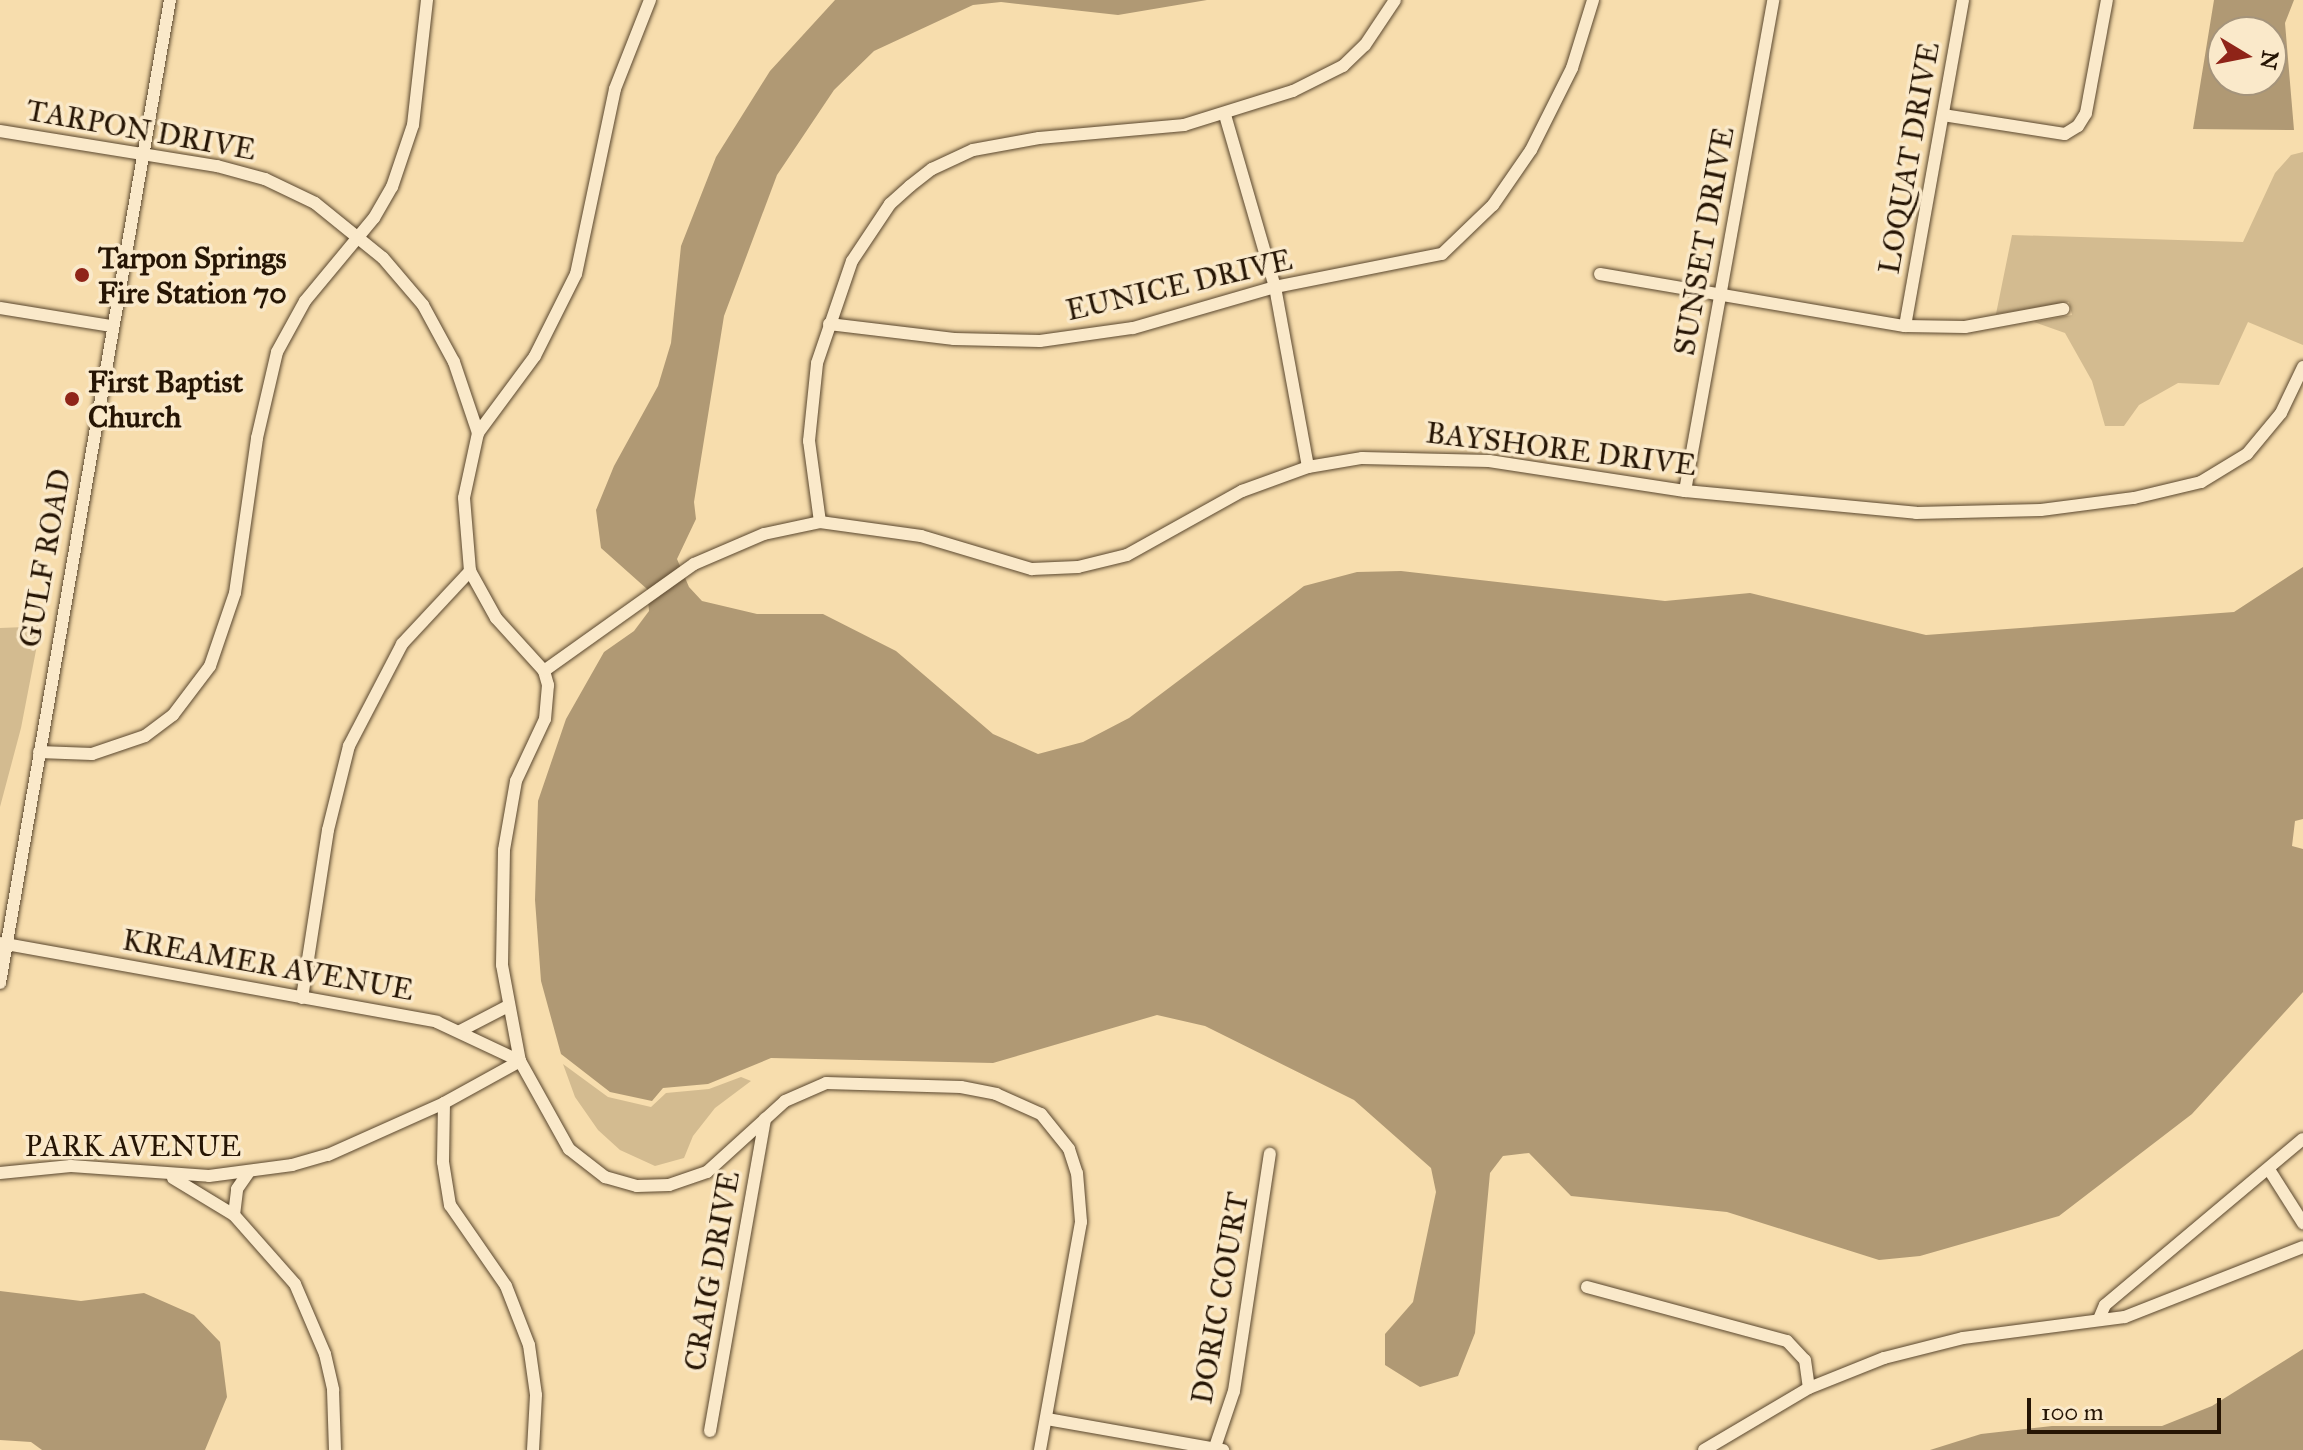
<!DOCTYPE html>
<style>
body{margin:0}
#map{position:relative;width:2303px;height:1450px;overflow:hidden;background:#f7ddad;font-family:"IM FELL Great Primer",serif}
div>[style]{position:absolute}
.green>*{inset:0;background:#d3bb90}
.water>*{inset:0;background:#b09974}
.roads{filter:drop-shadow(0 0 2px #5a472e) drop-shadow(0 0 2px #5a472e)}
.minor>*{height:12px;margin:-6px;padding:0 6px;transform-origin:6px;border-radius:6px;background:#fae9ca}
.dots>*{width:22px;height:22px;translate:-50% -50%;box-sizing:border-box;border:4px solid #fae9ca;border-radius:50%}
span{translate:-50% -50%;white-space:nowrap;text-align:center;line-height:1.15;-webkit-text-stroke:7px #fae9ca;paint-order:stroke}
.street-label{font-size:30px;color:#261504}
.poi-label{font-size:30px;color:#261504;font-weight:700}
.left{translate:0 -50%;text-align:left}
.north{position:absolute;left:2207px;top:16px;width:80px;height:80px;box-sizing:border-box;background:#fae9ca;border:2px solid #a5947b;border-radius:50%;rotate:100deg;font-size:22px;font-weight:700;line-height:32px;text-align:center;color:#261504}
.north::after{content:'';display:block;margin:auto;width:28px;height:36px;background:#8f2418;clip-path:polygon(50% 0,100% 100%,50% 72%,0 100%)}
.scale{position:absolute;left:2027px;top:1398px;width:194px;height:36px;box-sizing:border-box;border:4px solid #261504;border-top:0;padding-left:10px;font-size:24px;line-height:28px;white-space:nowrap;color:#261504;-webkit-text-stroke:6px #fae9ca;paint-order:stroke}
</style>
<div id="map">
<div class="green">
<div style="clip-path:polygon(2303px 152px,2303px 345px,2248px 322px,2219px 385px,2178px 383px,2139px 405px,2124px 426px,2105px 426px,2092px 381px,2065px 333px,2034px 322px,2072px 315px,2069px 302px,1996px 314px,2012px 235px,2243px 242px,2275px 173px,2291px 155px)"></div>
<div style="clip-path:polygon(43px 614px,21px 728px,0 807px,0 628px,25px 627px)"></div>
<div style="clip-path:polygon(563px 1064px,608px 1097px,651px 1107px,666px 1093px,709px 1089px,741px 1077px,751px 1081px,715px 1108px,693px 1136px,684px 1158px,655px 1166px,620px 1150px,598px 1130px,575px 1097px)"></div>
</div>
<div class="water">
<div style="clip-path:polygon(835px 0,1207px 0,1118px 15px,1001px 2px,973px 5px,874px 51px,834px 90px,777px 175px,724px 316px,694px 502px,696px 519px,677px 559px,689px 587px,702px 601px,757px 614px,823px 614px,896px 651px,993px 734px,1038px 754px,1083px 742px,1129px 718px,1304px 586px,1357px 572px,1401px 571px,1665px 601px,1750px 593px,1926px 635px,2234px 612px,2303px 567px,2303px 819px,2295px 821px,2292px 846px,2303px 849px,2303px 992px,2192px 1114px,2059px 1216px,1920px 1256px,1879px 1260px,1727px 1212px,1571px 1196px,1529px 1153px,1503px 1156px,1490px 1173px,1475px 1333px,1458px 1376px,1420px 1387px,1385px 1365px,1385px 1334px,1413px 1302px,1436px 1192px,1431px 1168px,1354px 1100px,1205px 1026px,1157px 1015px,993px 1063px,771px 1058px,708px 1084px,663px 1088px,652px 1101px,610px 1092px,561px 1054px,541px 981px,535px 900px,538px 801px,566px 719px,604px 652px,634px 631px,649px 611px,647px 589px,601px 548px,596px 510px,614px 466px,658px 386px,671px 343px,681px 246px,716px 157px,770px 71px)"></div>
<div style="clip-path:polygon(evenodd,2214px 0,2294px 0,2285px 23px,2294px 130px,2193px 129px,2214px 0,2223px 32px,2271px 32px,2271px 80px,2223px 80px,2223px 32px)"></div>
<div style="clip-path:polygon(0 1291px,81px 1301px,144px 1293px,194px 1315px,220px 1342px,227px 1397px,205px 1450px,42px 1450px,31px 1442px,0 1440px)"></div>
<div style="clip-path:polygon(2303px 1349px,2303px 1450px,1930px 1450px,1981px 1434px,2052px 1426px,2162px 1426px,2212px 1406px)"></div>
</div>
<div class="roads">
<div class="minor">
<div style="left:650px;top:0;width:96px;rotate:111.5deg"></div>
<div style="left:615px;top:89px;width:189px;rotate:101.9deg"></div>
<div style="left:576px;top:274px;width:92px;rotate:116.6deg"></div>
<div style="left:535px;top:356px;width:96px;rotate:126.5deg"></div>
<div style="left:478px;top:433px;width:66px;rotate:102.2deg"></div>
<div style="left:464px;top:498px;width:73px;rotate:85.3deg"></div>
<div style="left:470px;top:571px;width:54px;rotate:61deg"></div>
<div style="left:496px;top:618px;width:72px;rotate:47.8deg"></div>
<div style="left:544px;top:671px;width:15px;rotate:74deg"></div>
<div style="left:548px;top:685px;width:34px;rotate:95deg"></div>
<div style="left:545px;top:719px;width:68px;rotate:115.1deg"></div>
<div style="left:516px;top:781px;width:70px;rotate:99.9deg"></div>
<div style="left:504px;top:850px;width:115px;rotate:91deg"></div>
<div style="left:502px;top:965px;width:98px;rotate:79.4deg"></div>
<div style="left:520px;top:1061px;width:101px;rotate:60.9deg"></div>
<div style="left:569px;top:1149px;width:46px;rotate:37.9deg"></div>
<div style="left:605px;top:1177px;width:33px;rotate:16deg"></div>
<div style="left:637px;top:1186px;width:32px;rotate:-2deg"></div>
<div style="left:669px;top:1185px;width:40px;rotate:-18.9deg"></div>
<div style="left:707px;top:1172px;width:105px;rotate:-42.3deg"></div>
<div style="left:785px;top:1101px;width:45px;rotate:-23.7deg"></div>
<div style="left:826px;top:1083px;width:135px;rotate:1.7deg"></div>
<div style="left:961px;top:1087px;width:36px;rotate:11deg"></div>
<div style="left:996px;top:1094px;width:49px;rotate:24deg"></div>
<div style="left:1041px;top:1114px;width:45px;rotate:51.3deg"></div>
<div style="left:1069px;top:1149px;width:25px;rotate:72deg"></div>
<div style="left:1077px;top:1173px;width:49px;rotate:85.3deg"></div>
<div style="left:1081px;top:1222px;width:232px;rotate:100.2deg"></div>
<div style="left:1225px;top:115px;width:179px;rotate:73.8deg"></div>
<div style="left:1275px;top:287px;width:183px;rotate:79.6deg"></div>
<div style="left:1943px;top:115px;width:123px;rotate:8.9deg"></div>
<div style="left:2065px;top:134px;width:15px;rotate:-32deg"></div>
<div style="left:2078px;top:126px;width:15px;rotate:-58deg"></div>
<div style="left:2086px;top:113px;width:115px;rotate:-79.5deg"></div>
<div style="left:0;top:131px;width:220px;rotate:9.2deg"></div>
<div style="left:217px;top:166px;width:50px;rotate:15.2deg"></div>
<div style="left:265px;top:179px;width:55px;rotate:25.6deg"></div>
<div style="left:315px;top:203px;width:87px;rotate:39deg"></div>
<div style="left:383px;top:258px;width:62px;rotate:49.6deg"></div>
<div style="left:423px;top:305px;width:65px;rotate:61.5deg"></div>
<div style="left:454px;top:362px;width:75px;rotate:71.3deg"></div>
<div style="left:1600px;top:274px;width:309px;rotate:9.7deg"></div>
<div style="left:1905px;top:326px;width:60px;rotate:1deg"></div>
<div style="left:1965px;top:327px;width:100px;rotate:-10.4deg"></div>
<div style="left:0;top:308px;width:112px;rotate:9.2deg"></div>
<div style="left:829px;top:324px;width:126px;rotate:6.8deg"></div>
<div style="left:954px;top:339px;width:86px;rotate:1.3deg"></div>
<div style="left:1040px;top:341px;width:94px;rotate:-8deg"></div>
<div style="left:1133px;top:328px;width:148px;rotate:-16.1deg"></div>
<div style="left:1275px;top:287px;width:170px;rotate:-11.2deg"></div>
<div style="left:1442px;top:254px;width:71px;rotate:-43.9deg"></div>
<div style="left:1493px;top:205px;width:67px;rotate:-55.4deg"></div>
<div style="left:1531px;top:150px;width:92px;rotate:-63.4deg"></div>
<div style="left:1572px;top:68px;width:71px;rotate:-72.8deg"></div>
<div style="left:1905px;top:326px;width:331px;rotate:-79.9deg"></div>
<div style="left:1685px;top:491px;width:499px;rotate:-79.8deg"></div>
<div style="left:820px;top:522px;width:82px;rotate:-97.7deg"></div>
<div style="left:809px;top:441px;width:78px;rotate:-84.1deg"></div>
<div style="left:817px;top:363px;width:108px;rotate:-71.1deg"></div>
<div style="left:852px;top:261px;width:69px;rotate:-56.3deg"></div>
<div style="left:890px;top:204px;width:27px;rotate:-42deg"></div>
<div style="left:910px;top:186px;width:28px;rotate:-38deg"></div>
<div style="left:932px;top:169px;width:45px;rotate:-24.9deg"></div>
<div style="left:973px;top:150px;width:67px;rotate:-10.3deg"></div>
<div style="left:1039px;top:138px;width:146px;rotate:-5.1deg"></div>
<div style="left:1184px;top:125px;width:114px;rotate:-17.3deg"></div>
<div style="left:1293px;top:91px;width:56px;rotate:-26.6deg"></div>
<div style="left:1343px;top:66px;width:30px;rotate:-44deg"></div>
<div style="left:1365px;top:45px;width:54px;rotate:-56.3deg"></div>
<div style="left:544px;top:671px;width:184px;rotate:-35.5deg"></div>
<div style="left:694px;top:564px;width:76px;rotate:-23.2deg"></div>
<div style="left:764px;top:534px;width:57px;rotate:-12.1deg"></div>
<div style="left:820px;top:522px;width:102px;rotate:7.9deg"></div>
<div style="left:921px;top:536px;width:116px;rotate:16.6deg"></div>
<div style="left:1032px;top:569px;width:46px;rotate:-2.5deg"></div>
<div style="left:1078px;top:567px;width:50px;rotate:-13.8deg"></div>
<div style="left:1127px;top:555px;width:132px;rotate:-29.1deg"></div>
<div style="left:1242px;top:491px;width:70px;rotate:-20deg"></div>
<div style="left:1308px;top:467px;width:55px;rotate:-9.5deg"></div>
<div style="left:1362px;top:458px;width:127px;rotate:1.4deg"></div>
<div style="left:1489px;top:461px;width:198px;rotate:8.7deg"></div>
<div style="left:1685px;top:491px;width:232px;rotate:5.4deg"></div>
<div style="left:1916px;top:513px;width:125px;rotate:-1.4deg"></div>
<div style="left:2041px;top:510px;width:94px;rotate:-7.4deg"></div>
<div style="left:2134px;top:498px;width:69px;rotate:-13.4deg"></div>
<div style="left:2201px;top:482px;width:54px;rotate:-31.3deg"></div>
<div style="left:2247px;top:454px;width:53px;rotate:-50.3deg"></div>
<div style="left:2281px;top:413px;width:51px;rotate:-64.4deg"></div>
<div style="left:39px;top:752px;width:53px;rotate:2.2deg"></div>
<div style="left:92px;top:754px;width:56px;rotate:-18.8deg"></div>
<div style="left:145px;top:736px;width:35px;rotate:-37deg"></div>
<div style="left:173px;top:715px;width:61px;rotate:-52.9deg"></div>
<div style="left:210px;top:666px;width:77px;rotate:-71.1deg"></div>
<div style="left:235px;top:593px;width:157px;rotate:-81.9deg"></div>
<div style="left:257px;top:438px;width:88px;rotate:-76.9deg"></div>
<div style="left:277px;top:352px;width:58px;rotate:-61.2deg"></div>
<div style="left:305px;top:301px;width:108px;rotate:-50.3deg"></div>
<div style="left:374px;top:218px;width:36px;rotate:-60deg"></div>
<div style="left:392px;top:187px;width:65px;rotate:-71.3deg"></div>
<div style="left:413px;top:125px;width:126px;rotate:-83.6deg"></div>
<div style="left:0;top:943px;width:444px;rotate:10.2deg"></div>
<div style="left:437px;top:1022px;width:92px;rotate:25.2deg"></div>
<div style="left:0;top:983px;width:998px;rotate:-80.19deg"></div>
<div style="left:302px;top:998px;width:170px;rotate:-81.2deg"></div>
<div style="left:328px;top:830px;width:87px;rotate:-76deg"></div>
<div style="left:349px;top:746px;width:115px;rotate:-62.5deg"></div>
<div style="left:402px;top:644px;width:100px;rotate:-47deg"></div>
<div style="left:460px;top:1031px;width:54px;rotate:-27.5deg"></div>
<div style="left:444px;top:1103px;width:59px;rotate:91deg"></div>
<div style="left:443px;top:1162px;width:44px;rotate:80.8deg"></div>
<div style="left:450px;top:1205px;width:98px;rotate:55.3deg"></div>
<div style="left:506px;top:1286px;width:63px;rotate:68.7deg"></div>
<div style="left:529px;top:1345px;width:50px;rotate:82deg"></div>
<div style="left:536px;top:1395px;width:55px;rotate:93.1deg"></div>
<div style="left:2270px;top:1171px;width:62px;rotate:57.6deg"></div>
<div style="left:0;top:1173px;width:71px;rotate:-5.6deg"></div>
<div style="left:71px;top:1166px;width:138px;rotate:4.1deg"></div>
<div style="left:209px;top:1176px;width:84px;rotate:-7.5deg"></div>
<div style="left:292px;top:1165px;width:37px;rotate:-16deg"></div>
<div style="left:328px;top:1155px;width:127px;rotate:-24.1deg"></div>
<div style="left:444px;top:1103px;width:87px;rotate:-28.9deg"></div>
<div style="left:173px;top:1178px;width:71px;rotate:31.2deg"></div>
<div style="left:234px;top:1215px;width:92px;rotate:48.5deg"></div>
<div style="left:295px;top:1284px;width:76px;rotate:66.8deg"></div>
<div style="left:325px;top:1354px;width:37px;rotate:77deg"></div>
<div style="left:333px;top:1390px;width:60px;rotate:88.1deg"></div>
<div style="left:234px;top:1215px;width:26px;rotate:-83deg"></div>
<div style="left:237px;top:1189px;width:21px;rotate:-55deg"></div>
<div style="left:1587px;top:1287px;width:207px;rotate:15.1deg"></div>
<div style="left:1787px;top:1341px;width:26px;rotate:47deg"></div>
<div style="left:1805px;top:1360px;width:28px;rotate:82deg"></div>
<div style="left:2099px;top:1319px;width:15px;rotate:-67deg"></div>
<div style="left:2105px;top:1305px;width:258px;rotate:-40deg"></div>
<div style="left:1047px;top:1419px;width:179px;rotate:10deg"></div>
<div style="left:710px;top:1431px;width:317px;rotate:-80deg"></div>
<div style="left:1214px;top:1450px;width:62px;rotate:-71.3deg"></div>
<div style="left:1234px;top:1391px;width:240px;rotate:-81.4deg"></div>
<div style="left:1704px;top:1450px;width:122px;rotate:-30.6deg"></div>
<div style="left:1809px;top:1388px;width:81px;rotate:-21.8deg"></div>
<div style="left:1884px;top:1358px;width:81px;rotate:-14.2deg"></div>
<div style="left:1963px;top:1338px;width:163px;rotate:-7.4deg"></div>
<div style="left:2125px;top:1317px;width:191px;rotate:-21.5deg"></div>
</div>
</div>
<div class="dots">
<div style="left:82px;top:275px;background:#8f2418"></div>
<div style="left:72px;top:399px;background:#8f2418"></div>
</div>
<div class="street-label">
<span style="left:141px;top:130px;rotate:10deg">TARPON DRIVE</span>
<span style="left:1909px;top:158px;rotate:-80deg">LOQUAT DRIVE</span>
<span style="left:1704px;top:241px;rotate:-80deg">SUNSET DRIVE</span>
<span style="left:1179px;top:285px;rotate:-13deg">EUNICE DRIVE</span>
<span style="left:1561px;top:449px;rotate:7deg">BAYSHORE DRIVE</span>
<span style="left:45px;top:558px;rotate:-80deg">GULF ROAD</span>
<span style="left:268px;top:965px;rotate:10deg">KREAMER AVENUE</span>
<span style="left:133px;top:1146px">PARK AVENUE</span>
<span style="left:712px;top:1271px;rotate:-80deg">CRAIG DRIVE</span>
<span style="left:1220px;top:1298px;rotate:-80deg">DORIC COURT</span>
</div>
<div class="poi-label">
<span class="left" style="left:98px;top:275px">Tarpon Springs<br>Fire Station 70</span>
<span class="left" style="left:88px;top:399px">First Baptist<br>Church</span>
</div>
<div class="north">N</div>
<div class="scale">100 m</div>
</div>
